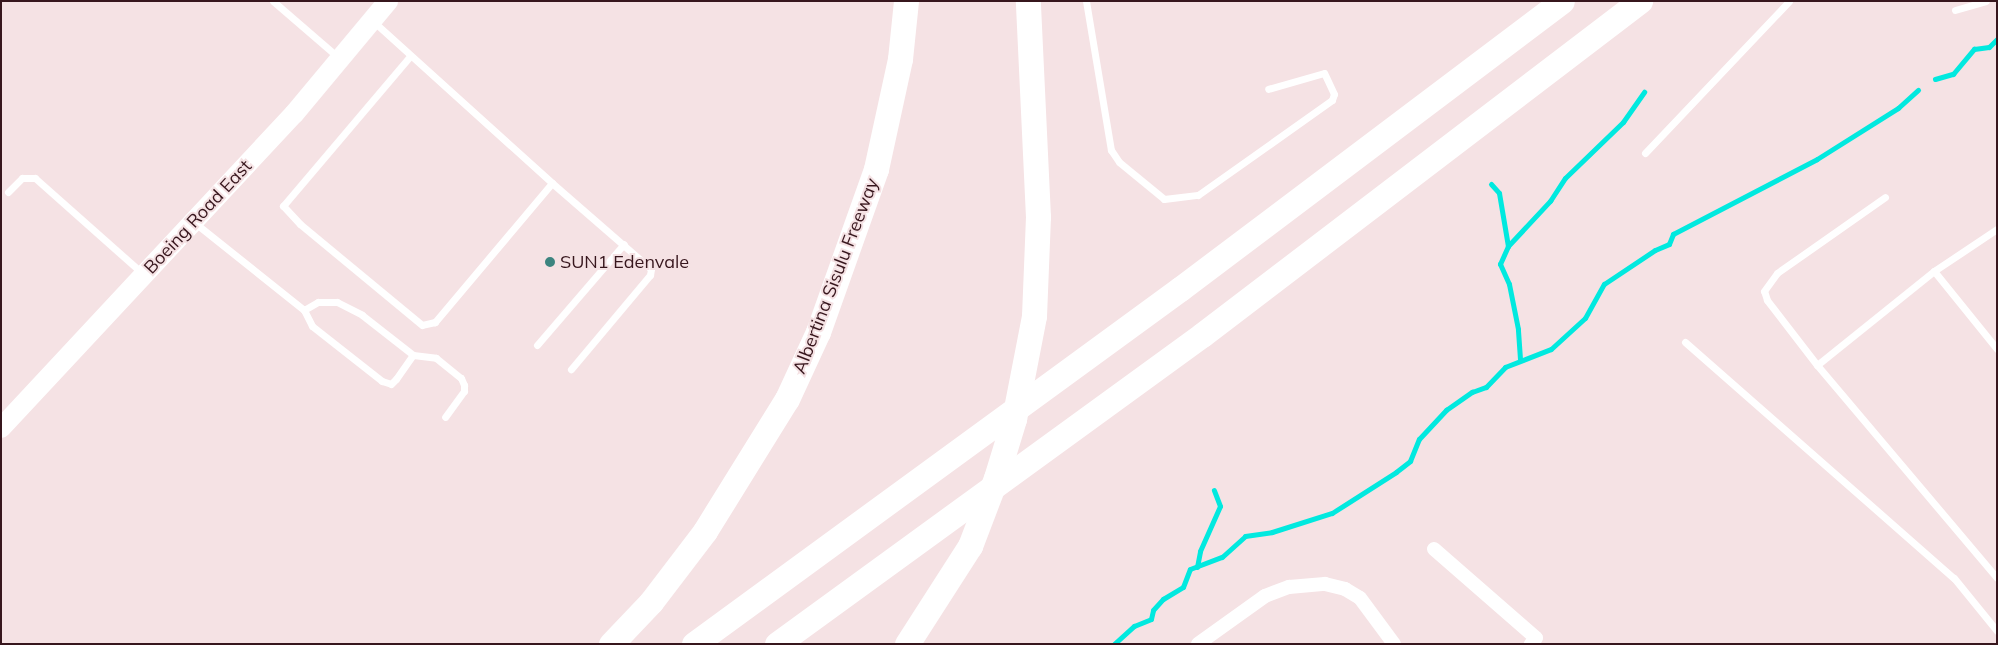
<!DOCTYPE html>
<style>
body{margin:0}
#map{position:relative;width:1998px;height:645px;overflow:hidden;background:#f5e2e4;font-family:Mulish,sans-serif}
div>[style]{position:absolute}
.stream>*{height:5px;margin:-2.5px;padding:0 2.5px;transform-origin:2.5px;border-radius:2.5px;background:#01e9df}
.lane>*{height:7px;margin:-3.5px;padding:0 3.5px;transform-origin:3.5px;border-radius:3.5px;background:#fff}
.street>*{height:14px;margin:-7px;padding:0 7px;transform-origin:7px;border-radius:7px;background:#fff}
.secondary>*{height:20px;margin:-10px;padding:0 10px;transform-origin:10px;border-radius:10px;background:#fff}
.highway>*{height:25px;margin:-12.5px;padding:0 12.5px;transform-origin:12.5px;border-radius:12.5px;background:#fff}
.dots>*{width:14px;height:14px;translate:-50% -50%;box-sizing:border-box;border:2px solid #f5e2e4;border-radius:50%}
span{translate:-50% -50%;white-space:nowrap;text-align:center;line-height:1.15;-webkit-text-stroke:4px #f5e2e4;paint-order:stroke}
.street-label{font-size:18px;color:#37161d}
.poi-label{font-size:18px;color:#37161d}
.left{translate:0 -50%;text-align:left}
.frame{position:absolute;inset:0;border:2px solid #37161d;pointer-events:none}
</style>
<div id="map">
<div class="stream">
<div style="left:1935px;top:79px;width:19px;rotate:-16deg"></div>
<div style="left:1953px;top:74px;width:33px;rotate:-50deg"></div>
<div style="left:1974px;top:49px;width:15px;rotate:-8deg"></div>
<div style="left:1989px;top:47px;width:11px;rotate:-45deg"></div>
<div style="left:1491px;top:184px;width:12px;rotate:48deg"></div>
<div style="left:1499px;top:193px;width:54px;rotate:80.4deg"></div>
<div style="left:1520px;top:359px;width:30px;rotate:-94deg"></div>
<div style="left:1518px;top:329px;width:46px;rotate:-101.3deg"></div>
<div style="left:1509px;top:284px;width:22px;rotate:-114deg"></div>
<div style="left:1500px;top:264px;width:20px;rotate:-66deg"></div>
<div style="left:1508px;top:246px;width:62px;rotate:-47deg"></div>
<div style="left:1550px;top:201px;width:27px;rotate:-57deg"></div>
<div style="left:1565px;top:178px;width:81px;rotate:-44deg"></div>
<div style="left:1623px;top:122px;width:37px;rotate:-55deg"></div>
<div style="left:1197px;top:567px;width:16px;rotate:-79deg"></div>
<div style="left:1200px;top:551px;width:49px;rotate:-66deg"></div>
<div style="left:1220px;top:506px;width:17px;rotate:-111deg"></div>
<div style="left:1114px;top:644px;width:27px;rotate:-42deg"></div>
<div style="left:1134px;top:626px;width:18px;rotate:-22deg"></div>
<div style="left:1151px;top:619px;width:9px;rotate:-77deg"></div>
<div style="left:1153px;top:610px;width:15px;rotate:-48deg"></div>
<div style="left:1163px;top:599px;width:23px;rotate:-31deg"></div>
<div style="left:1183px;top:587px;width:19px;rotate:-69deg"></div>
<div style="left:1190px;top:569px;width:34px;rotate:-21deg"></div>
<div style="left:1222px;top:557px;width:31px;rotate:-42deg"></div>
<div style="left:1245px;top:536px;width:27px;rotate:-8deg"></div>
<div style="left:1272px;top:532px;width:63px;rotate:-17.6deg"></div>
<div style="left:1332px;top:513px;width:76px;rotate:-32.6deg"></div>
<div style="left:1396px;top:472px;width:18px;rotate:-38deg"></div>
<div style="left:1410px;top:461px;width:24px;rotate:-68deg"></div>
<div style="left:1419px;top:439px;width:40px;rotate:-47deg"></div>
<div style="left:1446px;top:410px;width:32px;rotate:-35deg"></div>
<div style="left:1472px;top:392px;width:15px;rotate:-20deg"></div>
<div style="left:1486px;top:387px;width:28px;rotate:-46deg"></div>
<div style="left:1505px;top:367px;width:49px;rotate:-21.4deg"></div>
<div style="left:1551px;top:349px;width:46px;rotate:-42.4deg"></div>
<div style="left:1585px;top:318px;width:39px;rotate:-61deg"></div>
<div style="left:1604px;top:284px;width:61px;rotate:-33.7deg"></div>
<div style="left:1655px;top:250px;width:15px;rotate:-23deg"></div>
<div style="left:1669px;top:244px;width:11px;rotate:-68deg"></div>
<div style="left:1673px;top:234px;width:162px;rotate:-27.5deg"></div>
<div style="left:1817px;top:159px;width:96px;rotate:-32.2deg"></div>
<div style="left:1898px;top:108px;width:27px;rotate:-42deg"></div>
</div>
<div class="lane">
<div style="left:273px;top:1px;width:87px;rotate:40.8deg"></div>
<div style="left:1086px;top:1px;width:151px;rotate:80.5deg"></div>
<div style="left:1111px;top:150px;width:14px;rotate:56deg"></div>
<div style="left:1119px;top:162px;width:58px;rotate:39.4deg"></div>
<div style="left:1164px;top:199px;width:34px;rotate:-7deg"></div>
<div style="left:1198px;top:195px;width:164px;rotate:-35.3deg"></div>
<div style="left:1332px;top:100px;width:6px;rotate:-72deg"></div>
<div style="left:1334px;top:94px;width:23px;rotate:-115deg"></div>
<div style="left:1324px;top:73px;width:58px;rotate:164.1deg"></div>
<div style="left:1955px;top:10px;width:32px;rotate:-16deg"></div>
<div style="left:374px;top:22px;width:240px;rotate:42.1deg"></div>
<div style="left:552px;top:183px;width:182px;rotate:130.1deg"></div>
<div style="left:435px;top:322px;width:13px;rotate:167deg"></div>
<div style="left:422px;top:325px;width:158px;rotate:-140.4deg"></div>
<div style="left:300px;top:224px;width:25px;rotate:-133deg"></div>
<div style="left:283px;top:206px;width:197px;rotate:-49.7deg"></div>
<div style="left:1645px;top:153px;width:209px;rotate:-46.5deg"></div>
<div style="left:552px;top:183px;width:131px;rotate:41deg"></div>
<div style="left:651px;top:269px;width:6px;rotate:99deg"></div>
<div style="left:650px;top:275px;width:123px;rotate:130deg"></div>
<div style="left:8px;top:192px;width:20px;rotate:-45deg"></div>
<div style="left:22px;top:178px;width:13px"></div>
<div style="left:35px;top:178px;width:143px;rotate:41.6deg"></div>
<div style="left:195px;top:223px;width:139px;rotate:38.6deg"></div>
<div style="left:304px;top:310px;width:16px;rotate:-30deg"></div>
<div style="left:318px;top:302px;width:19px"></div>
<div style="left:337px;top:302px;width:28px;rotate:27deg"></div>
<div style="left:362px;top:315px;width:65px;rotate:38.1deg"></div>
<div style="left:413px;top:355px;width:23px;rotate:7deg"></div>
<div style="left:436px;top:358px;width:32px;rotate:39deg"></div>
<div style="left:461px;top:378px;width:8px;rotate:67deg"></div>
<div style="left:464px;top:385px;width:6px;rotate:90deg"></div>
<div style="left:464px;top:391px;width:32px;rotate:126deg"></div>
<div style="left:1997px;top:229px;width:76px;rotate:146.3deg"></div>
<div style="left:1934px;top:271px;width:150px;rotate:141.2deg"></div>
<div style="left:1817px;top:365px;width:279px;rotate:49.8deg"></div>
<div style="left:1934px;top:271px;width:100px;rotate:51.1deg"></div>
<div style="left:304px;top:310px;width:18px;rotate:63deg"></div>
<div style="left:312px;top:326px;width:89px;rotate:38.2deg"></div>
<div style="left:382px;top:381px;width:9px;rotate:18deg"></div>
<div style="left:391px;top:384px;width:7px;rotate:-45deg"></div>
<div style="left:396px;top:379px;width:29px;rotate:-55deg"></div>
<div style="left:1685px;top:342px;width:358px;rotate:41.3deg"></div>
<div style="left:1954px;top:578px;width:68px;rotate:50.9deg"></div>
<div style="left:537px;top:345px;width:133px;rotate:-49.3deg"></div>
<div style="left:1817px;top:365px;width:82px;rotate:-127.6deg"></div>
<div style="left:1767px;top:300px;width:9px;rotate:-108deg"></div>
<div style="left:1764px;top:291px;width:22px;rotate:-54deg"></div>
<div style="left:1777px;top:273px;width:132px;rotate:-35.1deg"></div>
</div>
<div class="street">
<div style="left:1434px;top:549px;width:135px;rotate:41.1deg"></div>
<div style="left:1536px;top:638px;width:8px;rotate:130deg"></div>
<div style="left:1198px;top:644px;width:82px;rotate:-35.6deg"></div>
<div style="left:1265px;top:596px;width:26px;rotate:-21deg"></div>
<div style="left:1289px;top:587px;width:36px;rotate:-5deg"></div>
<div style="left:1325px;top:584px;width:21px;rotate:14deg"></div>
<div style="left:1345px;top:589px;width:17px;rotate:31deg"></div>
<div style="left:1360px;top:598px;width:57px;rotate:53.5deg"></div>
</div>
<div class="secondary">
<div style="left:1px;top:428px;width:429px;rotate:-47deg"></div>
<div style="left:294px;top:114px;width:147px;rotate:-50.2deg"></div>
</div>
<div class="highway">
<div style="left:611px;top:644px;width:58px;rotate:-46.4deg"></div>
<div style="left:651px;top:602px;width:89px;rotate:-52.7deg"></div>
<div style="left:705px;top:531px;width:155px;rotate:-58.2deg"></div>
<div style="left:787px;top:399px;width:74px;rotate:-65.2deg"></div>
<div style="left:818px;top:332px;width:173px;rotate:-70.4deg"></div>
<div style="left:876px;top:169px;width:113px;rotate:-77.7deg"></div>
<div style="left:900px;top:59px;width:58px;rotate:-84.1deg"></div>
<div style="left:694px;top:644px;width:602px;rotate:-36.15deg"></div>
<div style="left:1180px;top:289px;width:478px;rotate:-37deg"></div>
<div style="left:777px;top:644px;width:525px;rotate:-36.02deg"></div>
<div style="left:1202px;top:335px;width:551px;rotate:-37.33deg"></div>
<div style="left:907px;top:644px;width:117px;rotate:-57.3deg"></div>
<div style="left:970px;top:546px;width:73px;rotate:-69.1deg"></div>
<div style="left:996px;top:478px;width:62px;rotate:-73deg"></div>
<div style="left:1014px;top:419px;width:105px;rotate:-79deg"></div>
<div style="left:1034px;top:316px;width:99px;rotate:-87.7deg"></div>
<div style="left:1038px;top:217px;width:216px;rotate:-92.7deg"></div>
</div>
<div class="dots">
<div style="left:550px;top:262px;background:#3c847f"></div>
</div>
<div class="street-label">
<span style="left:198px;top:217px;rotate:-47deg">Boeing Road East</span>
<span style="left:836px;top:276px;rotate:-69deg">Albertina Sisulu Freeway</span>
</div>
<div class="poi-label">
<span class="left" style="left:560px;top:262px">SUN1 Edenvale</span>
</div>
<div class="frame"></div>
</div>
